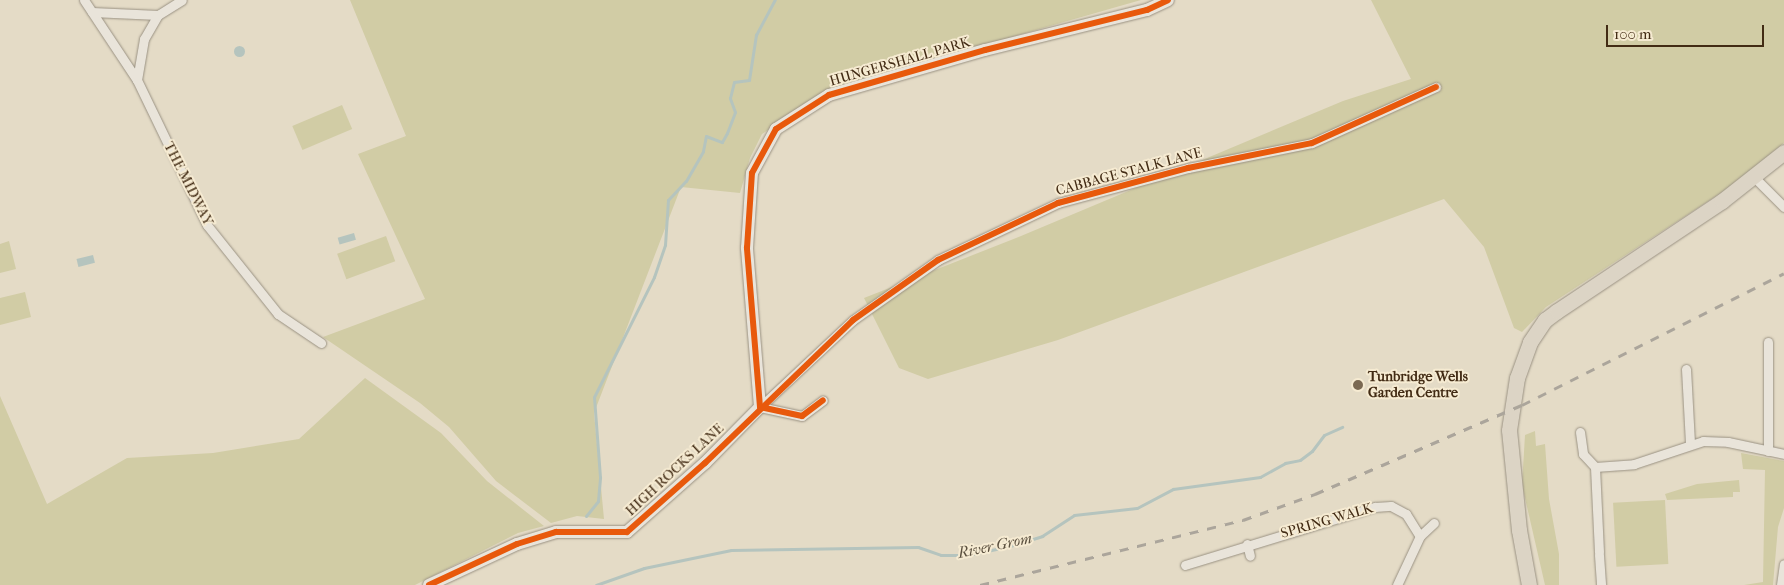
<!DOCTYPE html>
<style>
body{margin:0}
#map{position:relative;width:1784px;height:585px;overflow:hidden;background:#e4dbc6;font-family:"IM FELL French Canon",serif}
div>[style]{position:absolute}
.green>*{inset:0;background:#d1cca5;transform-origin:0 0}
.water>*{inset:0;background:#b5c4be;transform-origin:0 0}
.round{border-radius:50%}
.stream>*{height:3px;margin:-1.5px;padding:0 1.5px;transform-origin:1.5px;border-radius:1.5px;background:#b5c4be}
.roads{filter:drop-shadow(0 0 1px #9a9283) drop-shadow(0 0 1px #9a9283)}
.street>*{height:9px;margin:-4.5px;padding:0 4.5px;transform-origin:4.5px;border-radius:4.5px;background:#e9e4da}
.secondary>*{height:12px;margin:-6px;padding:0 6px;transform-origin:6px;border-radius:6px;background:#e9e4da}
.highway>*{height:15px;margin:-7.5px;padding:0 7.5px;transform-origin:7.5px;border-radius:7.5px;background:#dcd4c5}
.rail>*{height:3px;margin-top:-1.5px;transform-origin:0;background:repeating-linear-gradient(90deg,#aba59b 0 9px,transparent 0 18px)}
.cycleway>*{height:6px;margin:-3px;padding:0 3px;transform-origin:3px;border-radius:3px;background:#e8590c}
.dots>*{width:14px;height:14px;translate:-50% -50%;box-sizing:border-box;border:2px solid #f6ebd2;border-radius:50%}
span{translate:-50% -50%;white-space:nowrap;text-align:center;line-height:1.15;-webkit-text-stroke:4px #f6ebd2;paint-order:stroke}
.street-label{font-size:14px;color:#422b14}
.poi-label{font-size:14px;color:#422b14;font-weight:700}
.left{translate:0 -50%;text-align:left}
.water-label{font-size:15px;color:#5a4f3e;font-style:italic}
.scale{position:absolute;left:1606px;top:25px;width:158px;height:22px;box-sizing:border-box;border:2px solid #422b14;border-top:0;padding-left:6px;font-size:15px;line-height:18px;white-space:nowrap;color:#422b14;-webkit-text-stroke:4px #f6ebd2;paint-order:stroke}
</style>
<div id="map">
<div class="green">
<div style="clip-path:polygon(350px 0,1141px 0,830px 89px,762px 134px,750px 158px,740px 193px,681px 187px,594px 413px,604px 519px,577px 516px,551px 523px,496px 481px,449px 427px,420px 403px,323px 337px,425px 299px,358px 154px,406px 136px)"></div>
<div style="clip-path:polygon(1371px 0,1784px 0,1784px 143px,1733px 185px,1546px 307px,1522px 332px,1514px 328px,1484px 247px,1444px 199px,1058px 340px,928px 379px,899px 368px,864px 298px,1021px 236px,1343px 101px,1411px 79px)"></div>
<div style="left:342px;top:105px;width:26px;height:54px;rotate:67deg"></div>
<div style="left:386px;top:236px;width:27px;height:52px;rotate:70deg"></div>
<div style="clip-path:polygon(9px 241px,16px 269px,0 273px,0 244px)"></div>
<div style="clip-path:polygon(25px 292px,31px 317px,0 325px,0 298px)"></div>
<div style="clip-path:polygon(365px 378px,441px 433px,487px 481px,544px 526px,518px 533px,415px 585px,0 585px,0 396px,47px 504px,127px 458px,213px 453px,299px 439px)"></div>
<div style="clip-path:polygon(1535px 431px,1536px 446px,1545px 444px,1549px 499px,1559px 554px,1559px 585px,1545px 585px,1522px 485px,1525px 435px)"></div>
<div style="clip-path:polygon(1741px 453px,1784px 461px,1784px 508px,1778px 527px,1773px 585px,1744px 585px,1763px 582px,1765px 470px,1743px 469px)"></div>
<div style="clip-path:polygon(1739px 480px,1740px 492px,1733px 492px,1733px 497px,1667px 500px,1665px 494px,1697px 484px)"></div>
<div style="left:1665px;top:500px;width:64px;height:52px;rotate:87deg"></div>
</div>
<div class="water">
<div class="round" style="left:233.5px;top:45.5px;width:11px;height:11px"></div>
<div style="left:354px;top:233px;width:7px;height:17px;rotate:74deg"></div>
<div style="left:93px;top:255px;width:8px;height:17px;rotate:76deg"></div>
</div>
<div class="stream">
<div style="left:586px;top:516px;width:19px;rotate:-51deg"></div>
<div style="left:598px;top:501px;width:24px;rotate:-85deg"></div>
<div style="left:600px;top:477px;width:80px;rotate:-94.3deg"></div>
<div style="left:594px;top:397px;width:134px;rotate:-63.4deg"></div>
<div style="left:654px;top:277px;width:34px;rotate:-71deg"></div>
<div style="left:665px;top:245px;width:45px;rotate:-86.2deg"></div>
<div style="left:668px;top:200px;width:26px;rotate:-47deg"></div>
<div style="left:686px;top:181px;width:34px;rotate:-60deg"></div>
<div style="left:703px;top:151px;width:15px;rotate:-79deg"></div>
<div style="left:706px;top:136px;width:17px;rotate:21deg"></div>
<div style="left:722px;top:142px;width:10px;rotate:-61deg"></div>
<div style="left:727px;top:133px;width:22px;rotate:-69deg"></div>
<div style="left:735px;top:112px;width:15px;rotate:-110deg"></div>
<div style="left:730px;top:98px;width:16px;rotate:-76deg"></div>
<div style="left:734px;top:82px;width:15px;rotate:-8deg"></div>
<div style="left:749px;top:80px;width:46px;rotate:-81.2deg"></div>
<div style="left:756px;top:35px;width:40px;rotate:-62deg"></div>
<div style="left:596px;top:585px;width:51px;rotate:-19.5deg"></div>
<div style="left:644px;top:568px;width:89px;rotate:-11.7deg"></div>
<div style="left:731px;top:550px;width:187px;rotate:-0.9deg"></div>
<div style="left:918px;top:547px;width:24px;rotate:19deg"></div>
<div style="left:941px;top:555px;width:27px"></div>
<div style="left:968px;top:555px;width:43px;rotate:-12.1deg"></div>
<div style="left:1010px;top:546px;width:34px;rotate:-17deg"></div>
<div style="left:1042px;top:536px;width:38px;rotate:-33deg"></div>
<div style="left:1074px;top:515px;width:63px;rotate:-6.3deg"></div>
<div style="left:1137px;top:508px;width:41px;rotate:-27.8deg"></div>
<div style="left:1173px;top:489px;width:88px;rotate:-7.9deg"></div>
<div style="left:1260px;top:477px;width:29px;rotate:-29deg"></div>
<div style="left:1285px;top:463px;width:15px;rotate:-11deg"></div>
<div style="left:1300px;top:460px;width:15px;rotate:-37deg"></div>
<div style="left:1312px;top:451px;width:20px;rotate:-53deg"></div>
<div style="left:1324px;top:435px;width:20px;rotate:-24deg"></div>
</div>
<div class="roads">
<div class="street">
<div style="left:84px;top:0;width:96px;rotate:56.5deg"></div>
<div style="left:137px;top:80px;width:161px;rotate:64.2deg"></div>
<div style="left:207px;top:225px;width:114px;rotate:51.4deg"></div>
<div style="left:278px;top:314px;width:52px;rotate:34deg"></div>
<div style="left:92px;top:12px;width:66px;rotate:2.6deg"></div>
<div style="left:158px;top:15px;width:28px;rotate:-32deg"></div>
<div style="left:137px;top:80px;width:42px;rotate:-80.3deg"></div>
<div style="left:144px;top:39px;width:28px;rotate:-60deg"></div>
<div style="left:1755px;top:178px;width:41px;rotate:45deg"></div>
<div style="left:1768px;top:342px;width:109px;rotate:90deg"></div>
<div style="left:1686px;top:369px;width:74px;rotate:86.9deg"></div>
<div style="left:760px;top:407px;width:127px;rotate:-43.1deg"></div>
<div style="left:853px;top:320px;width:104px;rotate:-35.2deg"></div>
<div style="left:938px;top:260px;width:133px;rotate:-25.4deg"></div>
<div style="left:1058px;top:203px;width:135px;rotate:-15.1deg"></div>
<div style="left:1188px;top:168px;width:126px;rotate:-11.4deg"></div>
<div style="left:1312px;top:143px;width:136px;rotate:-24.3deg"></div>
<div style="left:760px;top:407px;width:43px;rotate:12.1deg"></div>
<div style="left:802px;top:416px;width:26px;rotate:-37deg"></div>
<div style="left:1580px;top:432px;width:22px;rotate:82deg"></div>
<div style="left:1583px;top:454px;width:18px;rotate:47deg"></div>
<div style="left:1247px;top:544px;width:12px;rotate:76deg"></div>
<div style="left:1599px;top:552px;width:85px;rotate:-92.7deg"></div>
<div style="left:1595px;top:467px;width:39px;rotate:-4deg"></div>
<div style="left:1634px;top:464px;width:73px;rotate:-18.4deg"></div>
<div style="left:1703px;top:441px;width:25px;rotate:2deg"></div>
<div style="left:1728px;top:442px;width:57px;rotate:12.1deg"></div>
<div style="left:1599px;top:555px;width:30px;rotate:86deg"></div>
<div style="left:1185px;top:565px;width:199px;rotate:-17deg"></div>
<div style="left:1375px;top:507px;width:16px;rotate:-4deg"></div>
<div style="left:1391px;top:506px;width:17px;rotate:28deg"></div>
<div style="left:1406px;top:514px;width:26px;rotate:58deg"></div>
<div style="left:1397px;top:585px;width:54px;rotate:-64.9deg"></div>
<div style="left:1420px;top:536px;width:19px;rotate:-43deg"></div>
<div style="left:1781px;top:585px;width:21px;rotate:-82deg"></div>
</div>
<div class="secondary">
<div style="left:429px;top:585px;width:97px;rotate:-25deg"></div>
<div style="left:517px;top:544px;width:41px;rotate:-17.1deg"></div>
<div style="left:556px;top:532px;width:71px"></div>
<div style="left:627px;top:532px;width:104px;rotate:-41.5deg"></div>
<div style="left:705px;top:463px;width:78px;rotate:-45.5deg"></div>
<div style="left:760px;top:407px;width:160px;rotate:-94.7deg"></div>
<div style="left:747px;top:248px;width:75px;rotate:-86.2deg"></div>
<div style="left:752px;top:173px;width:50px;rotate:-61.4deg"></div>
<div style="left:776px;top:129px;width:63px;rotate:-32.7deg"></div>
<div style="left:829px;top:95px;width:162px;rotate:-16.1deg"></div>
<div style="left:985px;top:50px;width:167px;rotate:-13.9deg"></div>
<div style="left:1147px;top:10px;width:23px;rotate:-25deg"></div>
</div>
<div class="highway">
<div style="left:1529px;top:585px;width:56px;rotate:-100.3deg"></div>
<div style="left:1519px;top:530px;width:100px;rotate:-95.7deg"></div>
<div style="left:1509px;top:430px;width:53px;rotate:-81.3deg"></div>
<div style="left:1517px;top:378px;width:38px;rotate:-70deg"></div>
<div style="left:1530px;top:342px;width:27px;rotate:-56deg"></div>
<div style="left:1545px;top:320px;width:15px;rotate:-37deg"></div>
<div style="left:1557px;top:311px;width:198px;rotate:-33.7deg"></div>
<div style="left:1722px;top:201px;width:79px;rotate:-38.3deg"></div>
</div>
</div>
<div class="rail">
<div style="left:980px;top:585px;width:271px;rotate:-13.9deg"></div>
<div style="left:1243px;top:520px;width:77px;rotate:-19.9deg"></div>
<div style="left:1315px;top:494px;width:225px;rotate:-23.3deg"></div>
<div style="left:1522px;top:405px;width:293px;rotate:-26.7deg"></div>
</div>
<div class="cycleway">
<div style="left:760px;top:407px;width:160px;rotate:-94.7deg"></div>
<div style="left:747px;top:248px;width:75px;rotate:-86.2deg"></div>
<div style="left:752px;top:173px;width:50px;rotate:-61.4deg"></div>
<div style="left:776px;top:129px;width:63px;rotate:-32.7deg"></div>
<div style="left:829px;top:95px;width:162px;rotate:-16.1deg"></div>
<div style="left:985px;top:50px;width:167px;rotate:-13.9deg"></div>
<div style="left:1147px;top:10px;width:23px;rotate:-25deg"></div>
<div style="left:760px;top:407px;width:43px;rotate:12.1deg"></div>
<div style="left:802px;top:416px;width:26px;rotate:-37deg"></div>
<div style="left:429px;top:585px;width:97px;rotate:-25deg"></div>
<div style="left:517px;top:544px;width:41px;rotate:-17.1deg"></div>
<div style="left:556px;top:532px;width:71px"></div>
<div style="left:627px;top:532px;width:104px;rotate:-41.5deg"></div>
<div style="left:705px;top:463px;width:206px;rotate:-44deg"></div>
<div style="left:853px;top:320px;width:104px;rotate:-35.2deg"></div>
<div style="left:938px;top:260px;width:133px;rotate:-25.4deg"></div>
<div style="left:1058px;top:203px;width:135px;rotate:-15.1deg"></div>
<div style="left:1188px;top:168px;width:126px;rotate:-11.4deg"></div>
<div style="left:1312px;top:143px;width:136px;rotate:-24.3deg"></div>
</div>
<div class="dots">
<div style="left:1358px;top:385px;background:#7b6952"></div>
</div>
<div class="street-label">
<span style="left:900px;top:62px;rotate:-16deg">HUNGERSHALL PARK</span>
<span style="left:1129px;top:172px;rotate:-15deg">CABBAGE STALK LANE</span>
<span style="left:188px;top:184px;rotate:63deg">THE MIDWAY</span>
<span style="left:675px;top:470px;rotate:-43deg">HIGH ROCKS LANE</span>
<span style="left:1327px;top:521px;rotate:-16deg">SPRING WALK</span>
</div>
<div class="poi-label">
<span class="left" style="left:1368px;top:385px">Tunbridge Wells<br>Garden Centre</span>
</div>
<div class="water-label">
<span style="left:995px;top:546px;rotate:-12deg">River Grom</span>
</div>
<div class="scale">100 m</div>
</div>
